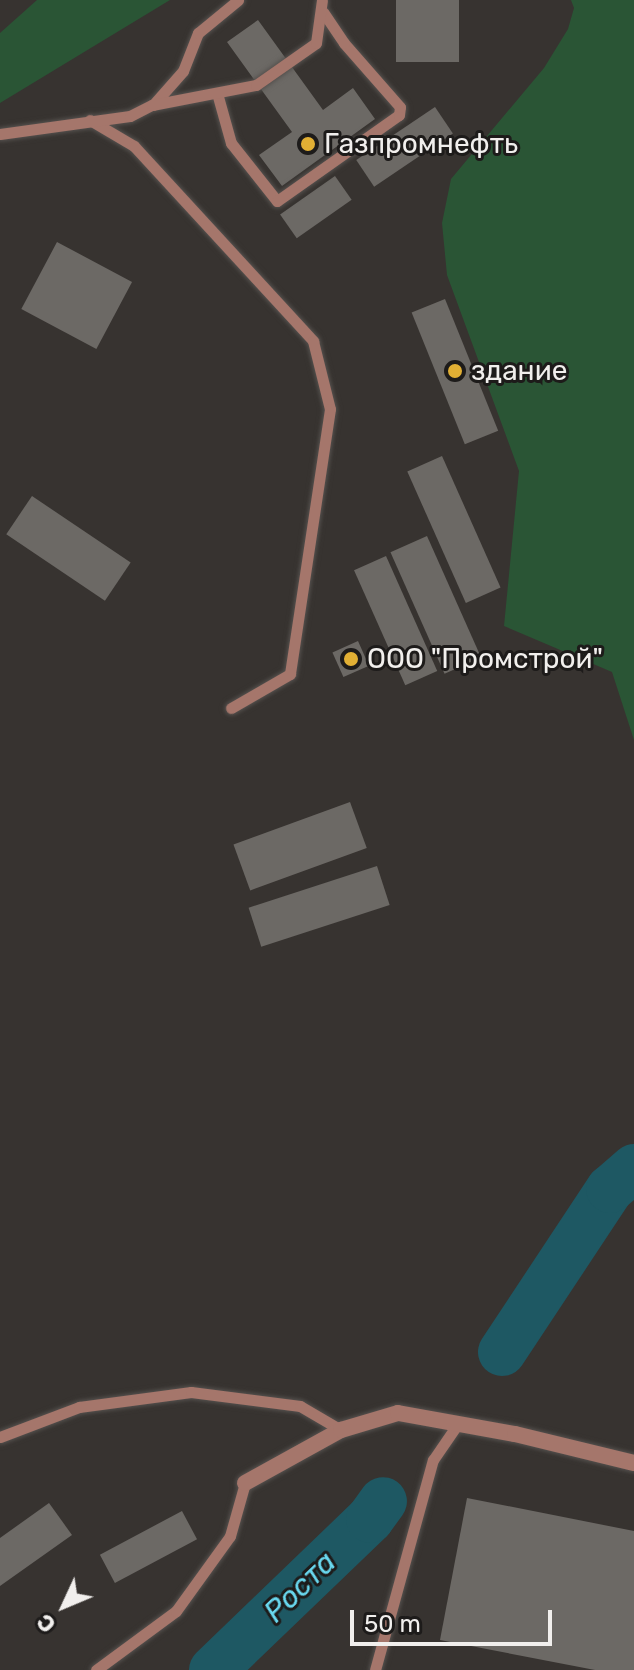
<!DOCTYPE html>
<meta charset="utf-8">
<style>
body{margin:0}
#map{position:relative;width:634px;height:1670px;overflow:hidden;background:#373330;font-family:Rubik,sans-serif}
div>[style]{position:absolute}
.green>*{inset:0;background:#2a5535}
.river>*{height:48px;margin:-24px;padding:0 24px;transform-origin:24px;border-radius:24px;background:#1e5863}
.building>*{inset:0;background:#6c6965;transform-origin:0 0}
.roads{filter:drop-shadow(0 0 2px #55514e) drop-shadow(0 0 2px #55514e)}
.service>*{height:11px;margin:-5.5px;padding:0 5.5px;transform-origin:5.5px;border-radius:5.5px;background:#a5766b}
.minor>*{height:16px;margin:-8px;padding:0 8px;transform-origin:8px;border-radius:8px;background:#a5766b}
.dots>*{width:22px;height:22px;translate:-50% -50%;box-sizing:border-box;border:4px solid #1d1b1a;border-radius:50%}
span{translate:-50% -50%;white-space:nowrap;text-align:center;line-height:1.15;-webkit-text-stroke:6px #1d1b1a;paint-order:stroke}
.poi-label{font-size:28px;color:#f1efed}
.left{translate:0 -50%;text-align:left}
.water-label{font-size:30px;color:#69d9f0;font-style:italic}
.north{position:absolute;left:24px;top:1566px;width:80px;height:80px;-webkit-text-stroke:6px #1d1b1a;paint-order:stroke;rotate:226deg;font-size:22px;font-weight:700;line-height:32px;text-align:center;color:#f1efed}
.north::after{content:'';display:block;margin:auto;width:28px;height:36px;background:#f1efed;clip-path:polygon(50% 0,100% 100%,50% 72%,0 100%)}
.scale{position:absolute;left:350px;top:1610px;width:202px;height:36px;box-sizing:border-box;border:4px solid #f1efed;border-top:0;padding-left:10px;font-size:24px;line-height:28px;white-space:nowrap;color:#f1efed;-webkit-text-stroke:6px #1d1b1a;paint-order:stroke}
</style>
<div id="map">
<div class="green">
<div style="clip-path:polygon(37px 0,170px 0,0 103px,0 33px)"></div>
<div style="clip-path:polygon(571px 0,634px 0,634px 740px,612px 672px,504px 626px,519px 471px,447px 275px,442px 223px,451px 179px,544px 68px,568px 29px,574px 8px)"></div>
</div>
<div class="river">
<div style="left:502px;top:1352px;width:196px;rotate:-56.5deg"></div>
<div style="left:610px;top:1189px;width:32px;rotate:-41deg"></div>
<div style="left:213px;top:1670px;width:218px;rotate:-43.9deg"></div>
<div style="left:370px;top:1519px;width:22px;rotate:-54deg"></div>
</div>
<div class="building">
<div style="left:396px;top:0;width:63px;height:62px"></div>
<div style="clip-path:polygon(258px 20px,323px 110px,353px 88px,375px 119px,282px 186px,259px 155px,292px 132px,227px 42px)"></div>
<div style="left:435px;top:107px;width:32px;height:95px;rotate:56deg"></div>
<div style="left:335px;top:176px;width:29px;height:67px;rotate:55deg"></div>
<div style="left:57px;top:242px;width:85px;height:76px;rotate:28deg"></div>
<div style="left:445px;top:299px;width:142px;height:36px;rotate:68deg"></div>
<div style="left:442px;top:456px;width:144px;height:38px;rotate:66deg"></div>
<div style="left:32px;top:496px;width:119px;height:46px;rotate:34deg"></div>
<div style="left:427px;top:536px;width:133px;height:40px;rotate:66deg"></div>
<div style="left:386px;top:556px;width:126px;height:35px;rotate:66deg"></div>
<div style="left:358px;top:641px;width:27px;height:28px;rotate:66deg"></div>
<div style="left:350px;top:802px;width:49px;height:124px;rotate:70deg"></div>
<div style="left:377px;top:866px;width:41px;height:135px;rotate:72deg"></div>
<div style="clip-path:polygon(467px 1498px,634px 1531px,634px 1670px,595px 1670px,440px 1640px)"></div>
<div style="clip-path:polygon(49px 1503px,72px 1535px,0 1586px,0 1538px)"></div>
<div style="left:182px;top:1511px;width:32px;height:93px;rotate:62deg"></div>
</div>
<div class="roads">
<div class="service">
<div style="left:217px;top:93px;width:52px;rotate:74.4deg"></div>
<div style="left:231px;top:143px;width:74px;rotate:51.6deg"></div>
<div style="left:277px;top:201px;width:149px;rotate:-35.2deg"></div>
<div style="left:399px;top:115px;width:8px;rotate:-83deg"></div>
<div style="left:400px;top:107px;width:85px;rotate:-131.2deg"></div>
<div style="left:344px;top:43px;width:37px;rotate:-124deg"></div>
<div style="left:153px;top:105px;width:45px;rotate:-48.6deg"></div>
<div style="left:183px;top:71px;width:41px;rotate:-68.5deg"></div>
<div style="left:198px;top:33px;width:52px;rotate:-39.5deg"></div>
<div style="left:90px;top:120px;width:51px;rotate:30.6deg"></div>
<div style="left:134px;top:146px;width:265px;rotate:47.4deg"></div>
<div style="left:313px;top:341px;width:70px;rotate:76deg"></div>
<div style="left:330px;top:409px;width:268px;rotate:98.6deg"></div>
<div style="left:290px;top:674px;width:68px;rotate:150deg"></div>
<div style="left:0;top:134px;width:131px;rotate:-7.9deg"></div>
<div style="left:130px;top:116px;width:25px;rotate:-27deg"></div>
<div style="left:152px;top:105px;width:106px;rotate:-10.9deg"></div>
<div style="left:256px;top:85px;width:73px;rotate:-35deg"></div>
<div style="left:316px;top:43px;width:43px;rotate:-82.1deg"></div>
<div style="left:0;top:1437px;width:85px;rotate:-20.8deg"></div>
<div style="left:79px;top:1407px;width:113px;rotate:-7.6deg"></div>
<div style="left:191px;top:1392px;width:110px;rotate:7.3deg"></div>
<div style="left:300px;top:1406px;width:48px;rotate:30.3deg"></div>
<div style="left:96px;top:1670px;width:99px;rotate:-36.4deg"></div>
<div style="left:176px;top:1611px;width:92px;rotate:-54.2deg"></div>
<div style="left:230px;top:1536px;width:55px;rotate:-74.2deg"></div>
<div style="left:375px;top:1670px;width:218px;rotate:-74.6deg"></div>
<div style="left:433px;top:1460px;width:42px;rotate:-55.6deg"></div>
</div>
<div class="minor">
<div style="left:245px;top:1483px;width:110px;rotate:-28.9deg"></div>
<div style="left:341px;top:1430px;width:59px;rotate:-16.6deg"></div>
<div style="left:398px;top:1413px;width:119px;rotate:10.2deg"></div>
<div style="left:515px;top:1434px;width:122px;rotate:13.7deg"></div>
</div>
</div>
<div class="dots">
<div style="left:308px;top:144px;background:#e1af34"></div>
<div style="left:455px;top:371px;background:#e1af34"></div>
<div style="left:351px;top:659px;background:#e1af34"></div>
</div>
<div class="poi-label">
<span class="left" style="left:324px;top:144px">Газпромнефть</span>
<span class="left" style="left:471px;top:371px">здание</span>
<span class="left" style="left:367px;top:659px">ООО "Промстрой"</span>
</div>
<div class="water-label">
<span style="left:300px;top:1587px;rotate:-44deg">Роста</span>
</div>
<div class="north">С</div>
<div class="scale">50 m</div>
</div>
